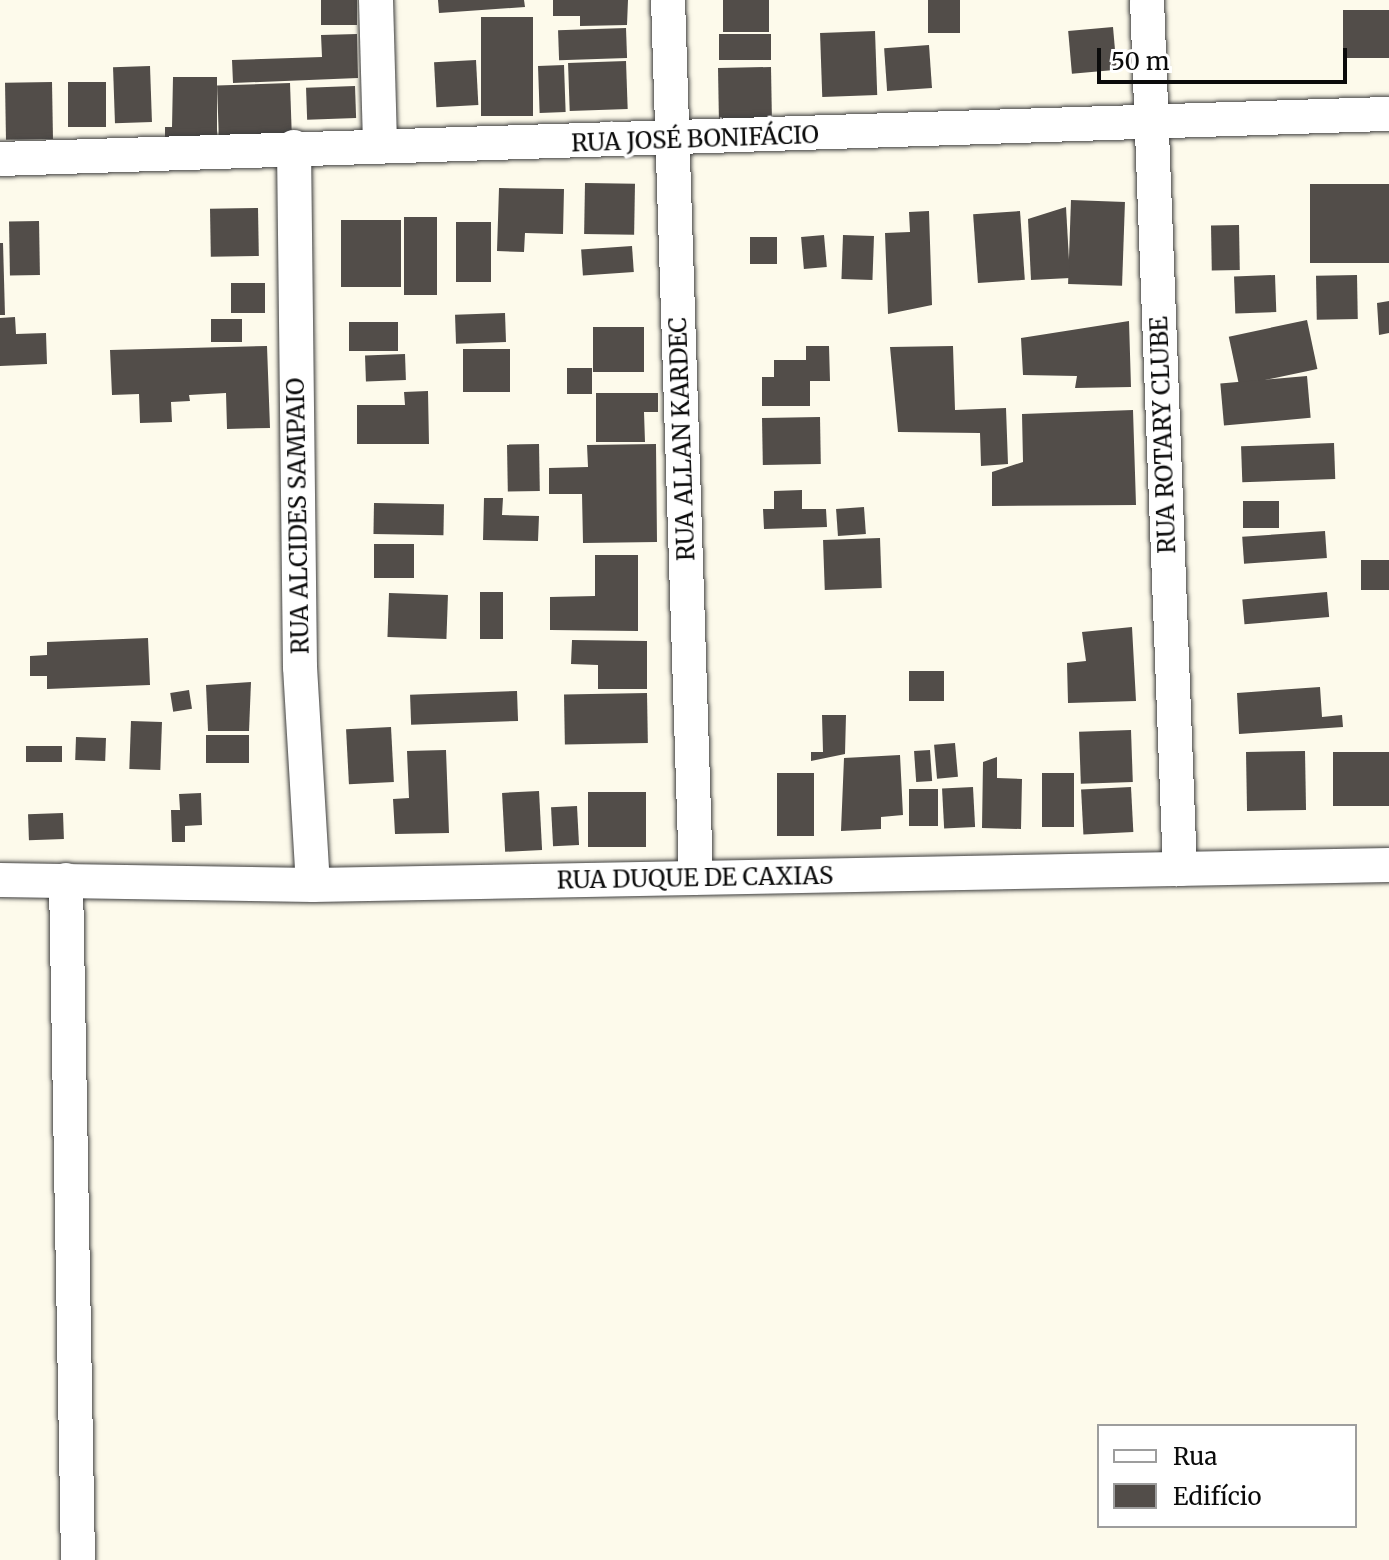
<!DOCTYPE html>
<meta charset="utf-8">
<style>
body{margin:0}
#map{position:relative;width:1389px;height:1560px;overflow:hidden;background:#fdfaeb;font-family:Merriweather,serif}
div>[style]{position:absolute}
.building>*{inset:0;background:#524d49;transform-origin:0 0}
.roads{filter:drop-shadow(0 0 2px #3e3e3e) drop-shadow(0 0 2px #3e3e3e)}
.minor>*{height:34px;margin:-17px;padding:0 17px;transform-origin:17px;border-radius:17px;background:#fff}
span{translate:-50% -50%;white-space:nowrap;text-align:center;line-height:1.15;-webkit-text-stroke:8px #fff;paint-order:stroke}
.street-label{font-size:24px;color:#0b0b0b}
.legend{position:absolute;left:1097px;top:1424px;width:260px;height:104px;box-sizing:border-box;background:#fff;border:2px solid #9d9d9d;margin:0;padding:10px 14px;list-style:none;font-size:24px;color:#0b0b0b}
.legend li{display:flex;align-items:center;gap:16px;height:40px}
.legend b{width:40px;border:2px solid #9d9d9d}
.scale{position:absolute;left:1097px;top:48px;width:250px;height:36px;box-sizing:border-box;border:4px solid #0b0b0b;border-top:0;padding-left:10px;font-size:24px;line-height:28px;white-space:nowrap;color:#0b0b0b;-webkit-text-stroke:6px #fff;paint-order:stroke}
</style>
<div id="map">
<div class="building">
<div style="left:321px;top:0;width:36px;height:25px"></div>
<div style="clip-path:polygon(438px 0,524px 0,525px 7px,439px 13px)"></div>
<div style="clip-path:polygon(553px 0,628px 0,627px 25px,580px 26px,580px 16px,553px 16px)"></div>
<div style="left:723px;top:0;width:46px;height:32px"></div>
<div style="left:928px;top:0;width:32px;height:33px"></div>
<div style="left:1389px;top:10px;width:48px;height:46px;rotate:90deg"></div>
<div style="left:481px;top:17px;width:52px;height:99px"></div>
<div style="left:1113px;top:27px;width:43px;height:45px;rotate:85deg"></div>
<div style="left:626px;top:28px;width:30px;height:68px;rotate:88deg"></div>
<div style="left:875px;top:31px;width:64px;height:55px;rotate:88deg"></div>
<div style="clip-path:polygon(357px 34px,358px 78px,233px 83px,232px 60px,322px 57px,321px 35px)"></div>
<div style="left:771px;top:34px;width:26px;height:52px;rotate:90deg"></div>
<div style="left:929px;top:45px;width:43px;height:45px;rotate:86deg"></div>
<div style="left:476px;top:60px;width:45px;height:42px;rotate:87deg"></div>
<div style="left:626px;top:61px;width:48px;height:58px;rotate:88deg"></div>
<div style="left:564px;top:65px;width:47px;height:26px;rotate:88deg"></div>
<div style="left:150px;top:66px;width:56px;height:37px;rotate:88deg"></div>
<div style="left:771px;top:67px;width:52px;height:53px;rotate:89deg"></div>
<div style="clip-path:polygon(173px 77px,217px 77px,217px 141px,165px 141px,165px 127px,172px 127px)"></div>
<div style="left:52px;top:82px;width:57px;height:47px;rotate:89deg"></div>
<div style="left:68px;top:82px;width:38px;height:45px"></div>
<div style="left:290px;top:83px;width:53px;height:73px;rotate:88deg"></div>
<div style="left:355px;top:86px;width:32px;height:49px;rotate:88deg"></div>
<div style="left:585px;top:183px;width:50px;height:51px;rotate:1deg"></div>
<div style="left:1389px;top:184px;width:79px;height:79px;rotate:90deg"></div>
<div style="clip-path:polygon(499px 188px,564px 189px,563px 234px,525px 233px,524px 252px,497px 251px)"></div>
<div style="left:1071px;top:200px;width:54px;height:84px;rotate:2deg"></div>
<div style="clip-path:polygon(1066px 207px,1070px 278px,1031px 280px,1028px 219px)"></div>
<div style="left:258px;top:208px;width:48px;height:48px;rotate:89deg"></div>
<div style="clip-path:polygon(929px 211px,932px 305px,888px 314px,885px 233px,910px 232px,909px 212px)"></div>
<div style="left:1020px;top:211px;width:69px;height:47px;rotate:86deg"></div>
<div style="left:404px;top:217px;width:33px;height:78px"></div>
<div style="left:341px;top:220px;width:60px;height:67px"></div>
<div style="left:39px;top:221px;width:54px;height:30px;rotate:89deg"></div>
<div style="left:456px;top:222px;width:35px;height:60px"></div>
<div style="left:1239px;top:225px;width:45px;height:28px;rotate:89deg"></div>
<div style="left:824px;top:235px;width:32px;height:23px;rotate:85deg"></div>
<div style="left:843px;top:235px;width:31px;height:44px;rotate:2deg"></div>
<div style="left:777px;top:237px;width:27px;height:27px;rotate:90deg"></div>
<div style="clip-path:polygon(0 243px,3px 243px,5px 315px,0 315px)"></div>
<div style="left:632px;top:246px;width:26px;height:51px;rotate:86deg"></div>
<div style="left:1275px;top:275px;width:37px;height:41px;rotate:88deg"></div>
<div style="left:1357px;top:275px;width:44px;height:41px;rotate:89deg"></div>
<div style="left:231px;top:283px;width:34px;height:30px"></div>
<div style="clip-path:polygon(1389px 301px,1389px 333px,1379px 335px,1377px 303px)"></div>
<div style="left:505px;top:313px;width:29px;height:50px;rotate:88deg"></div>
<div style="clip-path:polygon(15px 317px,16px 334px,46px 333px,47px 364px,0 366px,0 318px)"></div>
<div style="left:242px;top:319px;width:23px;height:31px;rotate:90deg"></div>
<div style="left:1307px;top:320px;width:50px;height:80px;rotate:78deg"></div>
<div style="clip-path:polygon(1129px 321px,1131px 387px,1075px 388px,1077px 376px,1023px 375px,1021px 338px)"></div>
<div style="left:349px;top:322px;width:49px;height:29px"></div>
<div style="left:593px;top:327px;width:51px;height:45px"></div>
<div style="clip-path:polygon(267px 346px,270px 428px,227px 429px,226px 393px,189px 395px,190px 401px,171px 402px,172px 422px,140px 423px,139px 394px,112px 395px,110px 350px)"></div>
<div style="clip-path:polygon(806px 346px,829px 346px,830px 381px,810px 381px,810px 406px,762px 406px,762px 377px,774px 377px,774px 360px,806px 360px)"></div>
<div style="clip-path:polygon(953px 346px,955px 410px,1006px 408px,1008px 464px,981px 466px,980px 433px,898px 432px,890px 347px)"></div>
<div style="left:463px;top:349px;width:47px;height:43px"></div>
<div style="left:405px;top:354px;width:26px;height:40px;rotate:88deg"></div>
<div style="left:567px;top:368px;width:25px;height:26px"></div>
<div style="left:1307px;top:376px;width:42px;height:87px;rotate:85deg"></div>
<div style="clip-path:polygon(428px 391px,429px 444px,357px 444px,357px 405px,405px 405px,404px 392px)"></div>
<div style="clip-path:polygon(596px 393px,658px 393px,658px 412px,644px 412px,645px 442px,596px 442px)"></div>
<div style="clip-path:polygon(1133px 410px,1136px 505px,992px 506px,992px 472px,1023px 462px,1022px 414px)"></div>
<div style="left:820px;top:417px;width:47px;height:58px;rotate:89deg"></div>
<div style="left:1334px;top:443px;width:36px;height:93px;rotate:88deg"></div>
<div style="left:539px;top:444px;width:47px;height:32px;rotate:89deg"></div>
<div style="clip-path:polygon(656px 444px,657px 542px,583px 543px,582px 494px,549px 494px,549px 468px,588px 467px,587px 445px)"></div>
<div style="clip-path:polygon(802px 490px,802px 509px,826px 509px,827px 527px,764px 529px,763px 509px,774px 509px,774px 491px)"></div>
<div style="clip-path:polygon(484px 498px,503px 498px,502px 515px,539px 516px,538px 541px,483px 540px)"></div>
<div style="left:1243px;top:501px;width:36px;height:27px"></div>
<div style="left:374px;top:503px;width:70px;height:31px;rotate:1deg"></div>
<div style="left:864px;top:507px;width:27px;height:28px;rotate:86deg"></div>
<div style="left:1325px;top:531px;width:27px;height:83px;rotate:86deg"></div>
<div style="left:880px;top:538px;width:50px;height:57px;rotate:88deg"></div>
<div style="left:374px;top:544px;width:40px;height:34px"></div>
<div style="clip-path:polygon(595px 555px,638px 555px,638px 631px,550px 630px,550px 597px,595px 596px)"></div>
<div style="left:1389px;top:560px;width:30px;height:28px;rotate:90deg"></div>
<div style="left:480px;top:592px;width:23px;height:47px"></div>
<div style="left:1327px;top:592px;width:25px;height:85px;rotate:85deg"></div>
<div style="left:389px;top:593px;width:59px;height:44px;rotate:2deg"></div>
<div style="clip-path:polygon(1132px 627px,1136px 701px,1068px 703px,1067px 663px,1086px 661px,1082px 632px)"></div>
<div style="clip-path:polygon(148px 638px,150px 685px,47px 689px,47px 676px,30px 676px,30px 656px,47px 655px,47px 642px)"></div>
<div style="clip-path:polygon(572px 640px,647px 641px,647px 689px,598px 689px,598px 665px,571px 664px)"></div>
<div style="left:944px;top:671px;width:30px;height:35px;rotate:90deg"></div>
<div style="clip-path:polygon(251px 682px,249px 731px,208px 731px,206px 685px)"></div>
<div style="clip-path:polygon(1320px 687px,1322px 717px,1342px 715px,1343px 727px,1239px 734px,1237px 693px)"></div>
<div style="left:189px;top:690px;width:19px;height:19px;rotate:81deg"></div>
<div style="left:517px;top:691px;width:30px;height:107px;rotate:88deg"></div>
<div style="left:647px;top:693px;width:50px;height:83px;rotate:89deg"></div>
<div style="clip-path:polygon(822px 715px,846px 715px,845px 754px,811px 761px,811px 752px,823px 752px)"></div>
<div style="left:131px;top:721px;width:31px;height:48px;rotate:2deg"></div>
<div style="left:391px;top:727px;width:55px;height:45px;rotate:87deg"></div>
<div style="left:1131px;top:730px;width:52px;height:52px;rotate:88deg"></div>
<div style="left:206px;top:735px;width:43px;height:28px"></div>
<div style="left:76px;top:737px;width:30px;height:23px;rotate:2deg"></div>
<div style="left:955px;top:743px;width:34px;height:21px;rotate:85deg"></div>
<div style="left:62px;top:746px;width:16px;height:36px;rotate:90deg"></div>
<div style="clip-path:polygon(446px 750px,449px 833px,395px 834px,393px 799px,409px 798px,407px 751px)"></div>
<div style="left:930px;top:750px;width:31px;height:16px;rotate:86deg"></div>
<div style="left:1305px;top:751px;width:59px;height:59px;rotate:89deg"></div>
<div style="left:1389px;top:752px;width:54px;height:56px;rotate:90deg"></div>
<div style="clip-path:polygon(900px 755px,903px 815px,881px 817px,881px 829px,841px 831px,844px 758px)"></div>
<div style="clip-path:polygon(997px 757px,997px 778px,1022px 779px,1021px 829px,982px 828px,983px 762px)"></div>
<div style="left:777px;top:773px;width:37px;height:63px"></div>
<div style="left:1042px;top:773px;width:32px;height:54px"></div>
<div style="left:973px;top:787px;width:40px;height:31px;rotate:87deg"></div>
<div style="left:1131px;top:787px;width:45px;height:50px;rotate:87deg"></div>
<div style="left:938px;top:789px;width:37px;height:29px;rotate:90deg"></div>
<div style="left:539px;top:791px;width:59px;height:37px;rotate:87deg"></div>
<div style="left:646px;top:792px;width:55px;height:58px;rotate:90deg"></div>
<div style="clip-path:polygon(201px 793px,202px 825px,185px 826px,185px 842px,172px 842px,171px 810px,180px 810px,179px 794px)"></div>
<div style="left:577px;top:806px;width:39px;height:26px;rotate:87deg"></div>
<div style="left:63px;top:813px;width:26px;height:35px;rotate:88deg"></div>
</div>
<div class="roads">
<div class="minor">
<div style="left:376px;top:0;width:146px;rotate:88.4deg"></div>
<div style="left:668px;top:0;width:878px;rotate:88.17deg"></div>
<div style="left:1147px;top:0;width:870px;rotate:87.83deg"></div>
<div style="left:294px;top:147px;width:520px;rotate:89.34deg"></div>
<div style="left:300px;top:667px;width:218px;rotate:86.6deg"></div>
<div style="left:0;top:159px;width:1390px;rotate:-1.86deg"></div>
<div style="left:0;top:880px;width:313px;rotate:0.9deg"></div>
<div style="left:313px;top:885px;width:1076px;rotate:-1.06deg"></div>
<div style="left:66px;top:880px;width:680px;rotate:88.99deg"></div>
</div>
</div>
<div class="street-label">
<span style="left:695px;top:139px;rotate:-2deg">RUA JOSÉ BONIFÁCIO</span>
<span style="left:1163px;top:435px;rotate:-92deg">RUA ROTARY CLUBE</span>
<span style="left:682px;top:439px;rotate:-92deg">RUA ALLAN KARDEC</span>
<span style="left:298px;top:516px;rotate:-91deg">RUA ALCIDES SAMPAIO</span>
<span style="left:695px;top:878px;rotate:-1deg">RUA DUQUE DE CAXIAS</span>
</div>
<ul class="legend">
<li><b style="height:10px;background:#fff"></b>Rua</li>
<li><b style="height:22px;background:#524d49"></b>Edifício</li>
</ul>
<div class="scale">50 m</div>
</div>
